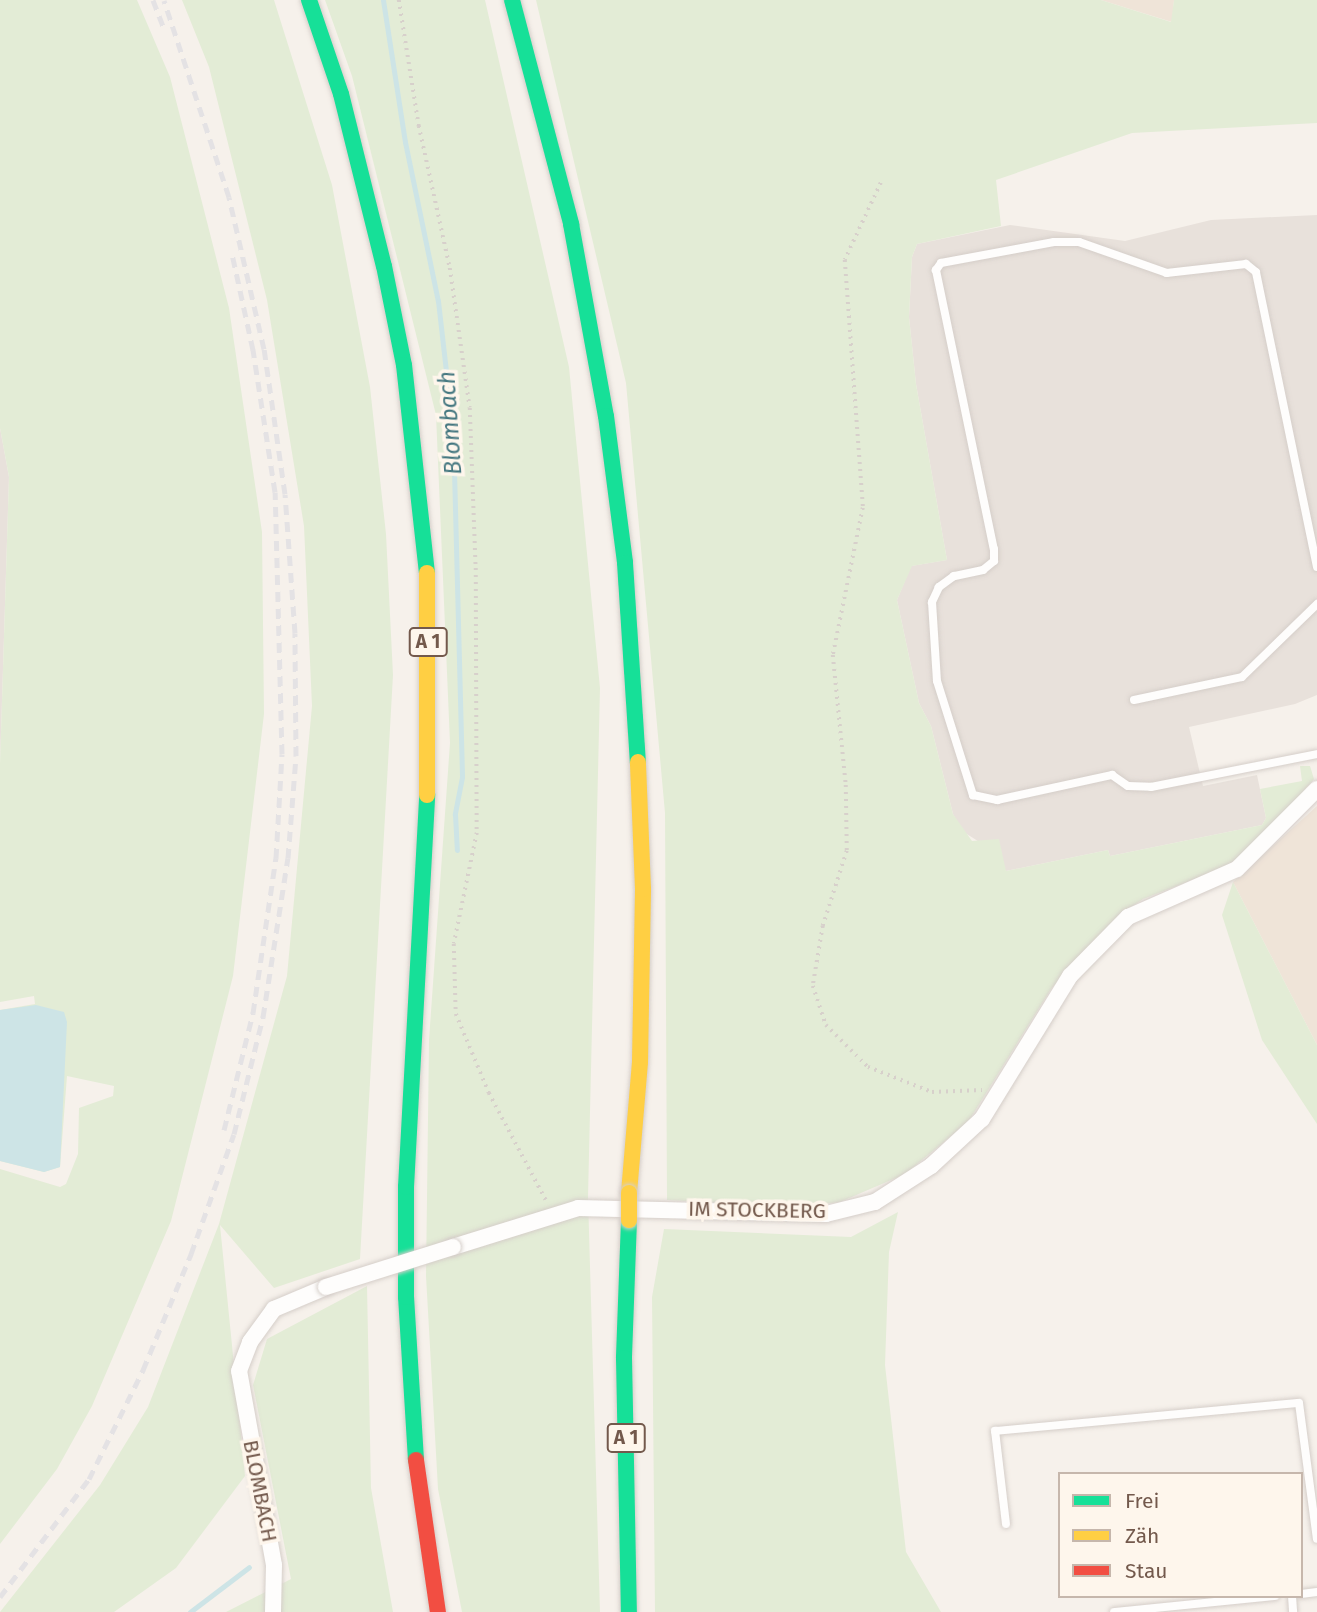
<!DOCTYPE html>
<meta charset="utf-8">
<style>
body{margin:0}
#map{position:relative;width:1317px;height:1612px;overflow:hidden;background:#f6f1eb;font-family:"Fira Sans",sans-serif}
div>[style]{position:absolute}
.residential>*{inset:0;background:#efe4d8}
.industrial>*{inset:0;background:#e8e1db}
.green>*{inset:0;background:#e3ecd6}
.water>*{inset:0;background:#cde4e6}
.stream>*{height:5px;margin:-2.5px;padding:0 2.5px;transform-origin:2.5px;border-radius:2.5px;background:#cde4e6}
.path>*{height:3.5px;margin-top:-1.75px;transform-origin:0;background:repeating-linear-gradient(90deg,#d7d0cb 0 2px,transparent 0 7px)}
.roads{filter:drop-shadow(0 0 2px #d5cec9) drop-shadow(0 0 2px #d5cec9)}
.lane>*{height:8px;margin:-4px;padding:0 4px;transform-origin:4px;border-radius:4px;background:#fefdfc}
.street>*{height:16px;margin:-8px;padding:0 8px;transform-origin:8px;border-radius:8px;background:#fefdfc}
.fast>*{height:16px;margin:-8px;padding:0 8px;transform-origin:8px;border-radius:8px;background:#16e098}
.slow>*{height:16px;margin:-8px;padding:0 8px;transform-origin:8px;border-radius:8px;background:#ffcf43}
.jam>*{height:16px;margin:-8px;padding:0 8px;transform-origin:8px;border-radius:8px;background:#f24e42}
.rail>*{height:5px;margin-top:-2.5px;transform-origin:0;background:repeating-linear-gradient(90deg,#e4e2e4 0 10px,transparent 0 17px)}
.bridges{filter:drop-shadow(0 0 2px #d5cec9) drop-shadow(0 0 2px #d5cec9)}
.street-bridge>*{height:16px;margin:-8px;padding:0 8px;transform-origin:8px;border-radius:8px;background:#fefdfc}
.slow-bridge>*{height:16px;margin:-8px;padding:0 8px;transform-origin:8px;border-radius:8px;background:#ffcf43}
span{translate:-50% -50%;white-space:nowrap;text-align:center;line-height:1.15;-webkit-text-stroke:7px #fef6ec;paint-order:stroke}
.shield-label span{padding:2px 5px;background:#fef6ec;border:2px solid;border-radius:5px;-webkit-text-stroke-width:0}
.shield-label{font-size:19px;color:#73594c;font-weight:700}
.street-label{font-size:21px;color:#73594c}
.water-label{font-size:23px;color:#43767f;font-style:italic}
.legend{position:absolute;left:1058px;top:1472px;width:245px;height:126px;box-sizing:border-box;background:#fef6ec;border:2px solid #c6b7ac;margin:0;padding:9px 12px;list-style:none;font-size:21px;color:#73594c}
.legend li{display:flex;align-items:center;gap:14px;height:35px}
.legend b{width:35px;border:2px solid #c6b7ac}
</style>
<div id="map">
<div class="residential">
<div style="clip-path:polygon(1101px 0,1174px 0,1172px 22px)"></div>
<div style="clip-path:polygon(1317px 806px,1317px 1045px,1233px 882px)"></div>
</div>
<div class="industrial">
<div style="clip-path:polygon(1317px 215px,1317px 695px,1295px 704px,1189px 727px,1203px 786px,1257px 775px,1266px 818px,1262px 825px,1110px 856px,1108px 850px,1006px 871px,981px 843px,962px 831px,953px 814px,931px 726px,919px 703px,897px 600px,911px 566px,947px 560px,916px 384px,909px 317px,912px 257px,917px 244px,1010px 225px,1125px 241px,1211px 220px)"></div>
<div style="clip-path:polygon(0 428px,9px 477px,0 764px)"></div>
</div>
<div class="green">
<div style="clip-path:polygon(0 0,137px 0,170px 77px,229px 308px,262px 532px,264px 714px,233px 976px,171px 1221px,92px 1406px,57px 1469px,0 1544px,0 1169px,60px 1187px,66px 1184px,78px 1154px,79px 1108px,113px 1096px,114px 1086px,67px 1076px,60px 1167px,44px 1172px,0 1161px,0 1010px,35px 1004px,34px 996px,0 1002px,0 764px,9px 477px,0 428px)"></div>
<div style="clip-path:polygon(182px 0,274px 0,332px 185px,370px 387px,386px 534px,393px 675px,360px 1259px,274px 1288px,220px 1225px,245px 1476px,176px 1568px,114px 1612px,0 1612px,100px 1485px,148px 1407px,219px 1224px,287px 976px,312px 706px,304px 526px,267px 300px,209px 67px)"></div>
<div style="clip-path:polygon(325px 0,485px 0,569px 367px,600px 688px,588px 1197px,600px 1612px,462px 1612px,438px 1489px,426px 1276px,429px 1040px,450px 743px,436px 415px,352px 76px)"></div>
<div style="clip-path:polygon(536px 0,1101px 0,1171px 22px,1174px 0,1317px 0,1317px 123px,1132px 133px,996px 180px,1001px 226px,917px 244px,912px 257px,909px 317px,916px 384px,947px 560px,912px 566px,897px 600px,919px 703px,931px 726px,953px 814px,972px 841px,999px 839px,1006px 871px,1108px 850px,1110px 856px,1262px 825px,1266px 818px,1260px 789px,1302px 781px,1300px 766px,1310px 766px,1314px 779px,1259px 841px,1228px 866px,1143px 899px,1118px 916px,1051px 989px,968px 1122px,905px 1174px,840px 1202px,799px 1207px,667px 1200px,665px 813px,626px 383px)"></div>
<div style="clip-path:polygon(1233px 882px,1317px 1045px,1317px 1124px,1262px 1040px,1222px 915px)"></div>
<div style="clip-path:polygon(898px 1212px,889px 1252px,885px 1365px,906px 1552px,941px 1612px,655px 1612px,652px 1297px,664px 1229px,851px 1237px)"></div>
<div style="clip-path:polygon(367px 1286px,371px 1488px,393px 1612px,226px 1612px,291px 1579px,253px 1385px,267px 1339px)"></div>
</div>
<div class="water">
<div style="clip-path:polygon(36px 1005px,64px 1012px,67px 1022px,60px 1167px,44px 1172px,0 1161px,0 1010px)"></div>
</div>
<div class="stream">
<div style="left:383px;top:0;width:144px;rotate:81.2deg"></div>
<div style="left:405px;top:142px;width:162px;rotate:78.3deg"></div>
<div style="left:438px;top:301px;width:132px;rotate:83.5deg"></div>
<div style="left:453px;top:432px;width:345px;rotate:88.5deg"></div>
<div style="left:462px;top:777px;width:38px;rotate:101deg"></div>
<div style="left:455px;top:814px;width:36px;rotate:87deg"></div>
<div style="left:190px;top:1612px;width:74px;rotate:-37.3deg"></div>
</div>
<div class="path">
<div style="left:399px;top:0;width:128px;rotate:81deg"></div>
<div style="left:419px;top:126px;width:145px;rotate:77.7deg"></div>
<div style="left:450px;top:268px;width:141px;rotate:81.9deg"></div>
<div style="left:470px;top:408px;width:160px;rotate:87.9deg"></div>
<div style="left:476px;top:568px;width:265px;rotate:89.8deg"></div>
<div style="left:477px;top:833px;width:113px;rotate:101.7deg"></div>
<div style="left:454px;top:944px;width:70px;rotate:88.4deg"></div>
<div style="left:456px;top:1014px;width:86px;rotate:67.3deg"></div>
<div style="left:489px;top:1093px;width:121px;rotate:62deg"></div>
<div style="left:881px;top:183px;width:85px;rotate:115.1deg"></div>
<div style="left:845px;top:260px;width:249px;rotate:85.8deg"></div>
<div style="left:863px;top:508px;width:150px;rotate:101.5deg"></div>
<div style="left:833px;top:655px;width:131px;rotate:84.3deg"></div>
<div style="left:846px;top:785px;width:66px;rotate:89.1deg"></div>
<div style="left:847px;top:851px;width:79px;rotate:107.7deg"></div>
<div style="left:823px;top:926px;width:61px;rotate:99.5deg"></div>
<div style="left:813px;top:986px;width:41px;rotate:71.6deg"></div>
<div style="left:826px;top:1025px;width:59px;rotate:45deg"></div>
<div style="left:868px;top:1067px;width:69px;rotate:21.3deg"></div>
<div style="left:932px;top:1092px;width:50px;rotate:-2.3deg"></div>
</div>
<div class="roads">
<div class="lane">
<div style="left:1317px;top:567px;width:301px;rotate:-101.7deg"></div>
<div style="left:1256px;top:272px;width:13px;rotate:-141deg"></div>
<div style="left:1246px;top:264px;width:80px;rotate:173.5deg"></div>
<div style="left:1167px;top:273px;width:93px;rotate:-160.6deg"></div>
<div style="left:1079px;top:242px;width:25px;rotate:180deg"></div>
<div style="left:1054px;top:242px;width:115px;rotate:169.5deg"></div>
<div style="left:941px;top:263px;width:9px;rotate:126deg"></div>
<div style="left:936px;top:270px;width:285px;rotate:78.3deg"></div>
<div style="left:994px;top:549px;width:12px;rotate:90deg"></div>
<div style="left:994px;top:561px;width:14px;rotate:141deg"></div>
<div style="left:983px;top:570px;width:30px;rotate:168deg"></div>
<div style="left:954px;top:576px;width:19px;rotate:144deg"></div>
<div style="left:939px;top:587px;width:17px;rotate:115deg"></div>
<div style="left:932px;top:602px;width:79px;rotate:86.4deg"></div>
<div style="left:937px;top:681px;width:120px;rotate:72.5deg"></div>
<div style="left:973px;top:795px;width:25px;rotate:12deg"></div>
<div style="left:997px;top:800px;width:118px;rotate:-12.3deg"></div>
<div style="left:1112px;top:775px;width:19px;rotate:35deg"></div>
<div style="left:1128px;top:786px;width:23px;rotate:2deg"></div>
<div style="left:1151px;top:787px;width:169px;rotate:-11.2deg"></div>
<div style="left:1134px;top:700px;width:110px;rotate:-12deg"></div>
<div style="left:1242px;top:677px;width:105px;rotate:-44.2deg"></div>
<div style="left:1006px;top:1524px;width:94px;rotate:-96.7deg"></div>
<div style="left:995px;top:1431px;width:305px;rotate:-5.3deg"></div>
<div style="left:1299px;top:1403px;width:137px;rotate:82.5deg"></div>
<div style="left:1301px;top:1594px;width:16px;rotate:-7deg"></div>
<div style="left:1292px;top:1596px;width:16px;rotate:86deg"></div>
<div style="left:1114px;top:1612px;width:162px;rotate:-5.7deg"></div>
</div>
<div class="street">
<div style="left:453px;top:1247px;width:131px;rotate:-17.3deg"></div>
<div style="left:578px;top:1208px;width:248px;rotate:1.4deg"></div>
<div style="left:826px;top:1214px;width:50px;rotate:-13.8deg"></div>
<div style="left:875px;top:1202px;width:67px;rotate:-32.7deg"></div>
<div style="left:931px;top:1166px;width:69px;rotate:-42.7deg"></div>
<div style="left:982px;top:1119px;width:168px;rotate:-58.4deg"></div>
<div style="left:1070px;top:976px;width:83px;rotate:-45.5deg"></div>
<div style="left:1128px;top:917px;width:119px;rotate:-23.8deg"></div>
<div style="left:1237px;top:869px;width:113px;rotate:-45deg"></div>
<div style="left:273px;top:1612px;width:47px;rotate:-88.8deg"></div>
<div style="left:274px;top:1565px;width:197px;rotate:-100.2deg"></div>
<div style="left:239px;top:1371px;width:31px;rotate:-69deg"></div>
<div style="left:250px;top:1342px;width:41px;rotate:-54deg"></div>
<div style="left:274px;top:1309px;width:56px;rotate:-22.9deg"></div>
</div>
<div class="fast">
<div style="left:309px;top:0;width:99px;rotate:71.2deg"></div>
<div style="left:341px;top:94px;width:177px;rotate:76deg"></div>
<div style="left:384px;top:266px;width:101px;rotate:78.6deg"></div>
<div style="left:404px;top:365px;width:209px;rotate:83.7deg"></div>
<div style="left:512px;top:0;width:232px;rotate:75.2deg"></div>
<div style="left:571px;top:224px;width:195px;rotate:79.7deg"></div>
<div style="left:606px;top:416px;width:148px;rotate:82.6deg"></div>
<div style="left:625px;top:563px;width:199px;rotate:86.3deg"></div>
<div style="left:629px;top:1220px;width:138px;rotate:92.1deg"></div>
<div style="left:624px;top:1358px;width:254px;rotate:88.9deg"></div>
<div style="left:416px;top:1460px;width:163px;rotate:-93.5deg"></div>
<div style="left:406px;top:1297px;width:110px;rotate:-90deg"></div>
<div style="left:406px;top:1187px;width:393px;rotate:-86.9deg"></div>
</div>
<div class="slow">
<div style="left:427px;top:573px;width:222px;rotate:90deg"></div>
<div style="left:629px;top:1193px;width:131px;rotate:-85.2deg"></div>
<div style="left:640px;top:1062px;width:173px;rotate:-89deg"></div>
<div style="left:643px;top:889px;width:127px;rotate:-92.3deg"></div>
</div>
<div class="jam">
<div style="left:416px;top:1460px;width:154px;rotate:81.8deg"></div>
</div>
</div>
<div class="rail">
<div style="left:153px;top:0;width:31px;rotate:69deg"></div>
<div style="left:224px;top:1130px;width:121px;rotate:-76.1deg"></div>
<div style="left:253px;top:1013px;width:157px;rotate:-81.6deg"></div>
<div style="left:276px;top:858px;width:104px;rotate:-86.7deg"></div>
<div style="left:282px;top:754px;width:262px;rotate:-91.5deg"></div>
<div style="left:275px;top:492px;width:144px;rotate:-98.8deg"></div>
<div style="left:253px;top:350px;width:98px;rotate:-102.3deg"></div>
<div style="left:0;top:1597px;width:148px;rotate:-53deg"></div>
<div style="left:89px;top:1479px;width:122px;rotate:-63.6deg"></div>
<div style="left:143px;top:1370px;width:126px;rotate:-67.5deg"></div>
<div style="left:191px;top:1254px;width:127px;rotate:-70.3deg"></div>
<div style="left:234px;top:1134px;width:121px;rotate:-76.1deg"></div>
<div style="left:263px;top:1017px;width:161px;rotate:-81.1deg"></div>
<div style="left:288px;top:858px;width:102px;rotate:-85.5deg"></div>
<div style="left:296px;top:756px;width:123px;rotate:-90.5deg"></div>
<div style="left:295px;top:633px;width:139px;rotate:-94.1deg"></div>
<div style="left:285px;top:494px;width:147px;rotate:-98.2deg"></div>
<div style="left:264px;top:349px;width:156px;rotate:-103deg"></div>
<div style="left:229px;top:197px;width:207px;rotate:-108.3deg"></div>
</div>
<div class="bridges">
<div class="street-bridge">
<div style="left:326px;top:1287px;width:133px;rotate:-17.5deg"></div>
</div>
<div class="slow-bridge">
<div style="left:629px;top:1193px;width:27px;rotate:90deg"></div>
</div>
</div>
<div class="shield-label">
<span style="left:428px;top:642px">A 1</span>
<span style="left:626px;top:1438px">A 1</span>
</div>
<div class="street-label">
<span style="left:757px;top:1210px;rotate:1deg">IM STOCKBERG</span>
<span style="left:260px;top:1491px;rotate:79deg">BLOMBACH</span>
</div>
<div class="water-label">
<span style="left:450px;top:423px;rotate:-94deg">Blombach</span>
</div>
<ul class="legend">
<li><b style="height:9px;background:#16e098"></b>Frei</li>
<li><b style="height:9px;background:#ffcf43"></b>Zäh</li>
<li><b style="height:9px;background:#f24e42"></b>Stau</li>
</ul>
</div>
